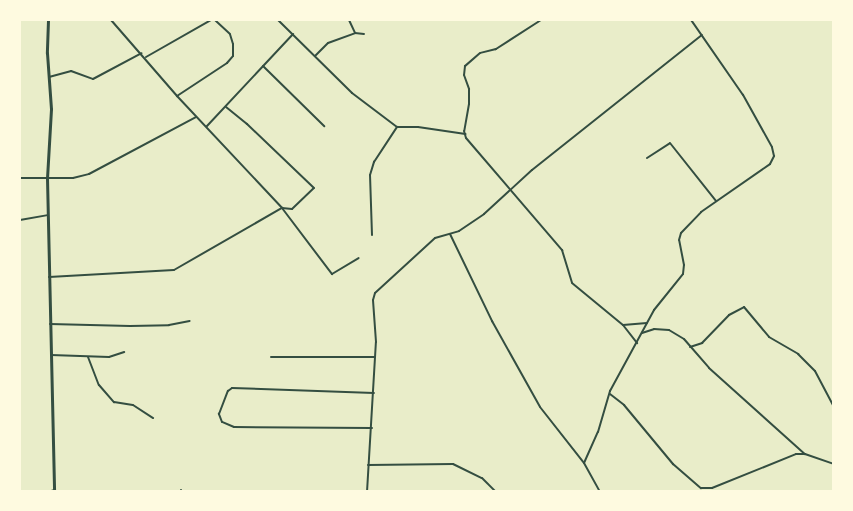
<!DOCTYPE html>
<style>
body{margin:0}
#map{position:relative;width:853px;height:511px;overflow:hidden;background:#e9edc9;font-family:"Noto Serif",serif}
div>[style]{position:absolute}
.minor>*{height:2px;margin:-1px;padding:0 1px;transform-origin:1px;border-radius:1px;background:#344e41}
.tertiary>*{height:3px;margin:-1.5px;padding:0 1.5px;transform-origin:1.5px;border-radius:1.5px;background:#344e41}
span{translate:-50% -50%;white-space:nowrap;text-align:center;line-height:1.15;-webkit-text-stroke:4.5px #fefae0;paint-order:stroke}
.frame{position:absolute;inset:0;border:21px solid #fefae0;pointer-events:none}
</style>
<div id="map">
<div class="minor">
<div style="left:111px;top:20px;width:101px;rotate:49deg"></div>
<div style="left:177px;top:96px;width:154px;rotate:46.8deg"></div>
<div style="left:282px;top:208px;width:83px;rotate:52.9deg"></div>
<div style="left:332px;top:274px;width:31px;rotate:-31deg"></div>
<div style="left:278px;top:20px;width:104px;rotate:44.6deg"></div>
<div style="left:352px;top:93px;width:56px;rotate:37.1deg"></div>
<div style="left:349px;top:20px;width:14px;rotate:65deg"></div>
<div style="left:355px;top:33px;width:9px;rotate:6deg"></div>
<div style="left:541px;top:20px;width:54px;rotate:147.2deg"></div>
<div style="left:496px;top:49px;width:16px;rotate:166deg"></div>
<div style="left:480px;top:53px;width:20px;rotate:139deg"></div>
<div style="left:465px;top:66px;width:9px;rotate:96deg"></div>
<div style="left:464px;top:75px;width:15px;rotate:70deg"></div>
<div style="left:469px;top:89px;width:15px;rotate:90deg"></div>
<div style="left:469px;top:104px;width:27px;rotate:100deg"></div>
<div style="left:464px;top:131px;width:7px;rotate:74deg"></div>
<div style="left:466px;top:138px;width:148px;rotate:49.4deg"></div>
<div style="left:562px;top:250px;width:34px;rotate:73deg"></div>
<div style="left:572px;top:283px;width:66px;rotate:39.5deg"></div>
<div style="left:623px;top:325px;width:23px;rotate:52deg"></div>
<div style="left:315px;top:56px;width:18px;rotate:-45deg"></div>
<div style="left:328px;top:43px;width:29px;rotate:-20deg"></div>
<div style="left:146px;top:57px;width:75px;rotate:-29.6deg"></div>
<div style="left:263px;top:66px;width:86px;rotate:44.5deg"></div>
<div style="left:49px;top:77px;width:23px;rotate:-15deg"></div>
<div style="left:71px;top:71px;width:23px;rotate:20deg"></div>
<div style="left:93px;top:79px;width:55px;rotate:-28deg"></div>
<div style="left:177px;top:96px;width:60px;rotate:-33.4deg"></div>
<div style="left:227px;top:63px;width:9px;rotate:-49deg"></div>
<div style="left:233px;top:56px;width:12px;rotate:-90deg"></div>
<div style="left:233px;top:44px;width:10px;rotate:-107deg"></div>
<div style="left:230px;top:34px;width:21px;rotate:-137deg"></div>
<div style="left:207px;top:126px;width:126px;rotate:-46.9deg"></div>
<div style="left:647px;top:158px;width:27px;rotate:-33deg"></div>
<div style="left:670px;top:143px;width:74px;rotate:51.6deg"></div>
<div style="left:20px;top:178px;width:53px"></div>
<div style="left:73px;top:178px;width:16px;rotate:-14deg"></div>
<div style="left:89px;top:174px;width:121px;rotate:-28deg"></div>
<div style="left:20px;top:220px;width:28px;rotate:-10deg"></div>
<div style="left:450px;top:234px;width:97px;rotate:64.2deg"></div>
<div style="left:492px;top:321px;width:98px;rotate:60.8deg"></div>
<div style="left:540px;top:407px;width:71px;rotate:51.8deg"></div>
<div style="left:584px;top:463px;width:33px;rotate:61deg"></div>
<div style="left:372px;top:235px;width:60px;rotate:-91.9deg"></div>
<div style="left:370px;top:175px;width:14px;rotate:-73deg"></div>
<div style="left:374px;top:162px;width:42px;rotate:-56.7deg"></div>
<div style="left:397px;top:127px;width:21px"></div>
<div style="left:418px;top:127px;width:48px;rotate:8.5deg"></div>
<div style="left:49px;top:277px;width:125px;rotate:-3.2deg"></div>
<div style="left:174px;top:270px;width:125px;rotate:-29.9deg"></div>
<div style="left:282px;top:208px;width:10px;rotate:6deg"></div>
<div style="left:292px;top:209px;width:30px;rotate:-44deg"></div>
<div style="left:314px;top:188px;width:93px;rotate:-136.3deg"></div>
<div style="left:247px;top:124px;width:27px;rotate:-141deg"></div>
<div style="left:50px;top:324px;width:80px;rotate:1.4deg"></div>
<div style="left:130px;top:326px;width:39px;rotate:-1deg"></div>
<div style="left:169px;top:325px;width:21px;rotate:-11deg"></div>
<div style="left:623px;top:325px;width:24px;rotate:-5deg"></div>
<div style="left:642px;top:333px;width:13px;rotate:-18deg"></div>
<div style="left:654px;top:329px;width:15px;rotate:4deg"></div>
<div style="left:669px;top:330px;width:17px;rotate:31deg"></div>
<div style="left:684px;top:339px;width:38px;rotate:49deg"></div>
<div style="left:709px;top:368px;width:129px;rotate:41.9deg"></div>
<div style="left:690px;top:347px;width:13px;rotate:-18deg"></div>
<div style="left:702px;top:343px;width:39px;rotate:-46deg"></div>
<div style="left:729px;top:315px;width:17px;rotate:-28deg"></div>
<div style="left:744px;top:307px;width:39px;rotate:50deg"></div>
<div style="left:769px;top:337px;width:34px;rotate:30deg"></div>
<div style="left:798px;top:354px;width:24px;rotate:45deg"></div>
<div style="left:815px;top:371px;width:41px;rotate:62.2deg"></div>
<div style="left:51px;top:355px;width:58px;rotate:2deg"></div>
<div style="left:109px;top:357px;width:16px;rotate:-18deg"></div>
<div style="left:88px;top:357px;width:30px;rotate:69deg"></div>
<div style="left:99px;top:385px;width:23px;rotate:49deg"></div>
<div style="left:114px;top:402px;width:19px;rotate:9deg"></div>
<div style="left:133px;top:405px;width:24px;rotate:33deg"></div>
<div style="left:271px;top:357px;width:104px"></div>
<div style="left:610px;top:394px;width:18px;rotate:38deg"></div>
<div style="left:624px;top:405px;width:77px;rotate:50.3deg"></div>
<div style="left:673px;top:464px;width:37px;rotate:41deg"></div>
<div style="left:701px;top:488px;width:11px"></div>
<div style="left:712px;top:488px;width:91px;rotate:-22deg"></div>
<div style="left:796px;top:454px;width:9px"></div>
<div style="left:805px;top:454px;width:31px;rotate:19deg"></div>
<div style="left:372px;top:428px;width:138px;rotate:-179.6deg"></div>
<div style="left:234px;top:427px;width:13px;rotate:-157deg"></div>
<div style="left:222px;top:422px;width:9px;rotate:-111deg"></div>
<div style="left:219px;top:414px;width:25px;rotate:-69deg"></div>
<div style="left:228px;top:391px;width:5px;rotate:-37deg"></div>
<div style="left:232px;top:388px;width:142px;rotate:2deg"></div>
<div style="left:584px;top:463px;width:34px;rotate:-66deg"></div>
<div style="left:598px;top:432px;width:43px;rotate:-73.7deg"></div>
<div style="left:610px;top:391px;width:92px;rotate:-61.5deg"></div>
<div style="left:654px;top:310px;width:46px;rotate:-51.1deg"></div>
<div style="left:683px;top:274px;width:9px;rotate:-84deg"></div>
<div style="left:684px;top:265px;width:25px;rotate:-101deg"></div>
<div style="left:679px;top:240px;width:7px;rotate:-74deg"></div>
<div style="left:681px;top:233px;width:29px;rotate:-46deg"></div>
<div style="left:701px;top:212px;width:84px;rotate:-34.8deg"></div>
<div style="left:770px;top:164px;width:9px;rotate:-63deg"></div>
<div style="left:774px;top:156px;width:9px;rotate:-103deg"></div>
<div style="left:772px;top:147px;width:60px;rotate:-119.1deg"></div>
<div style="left:743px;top:95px;width:91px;rotate:-124.7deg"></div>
<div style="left:368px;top:465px;width:85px;rotate:-0.7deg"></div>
<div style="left:453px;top:464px;width:32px;rotate:26deg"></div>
<div style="left:482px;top:478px;width:20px;rotate:45deg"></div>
<div style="left:48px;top:492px;width:6px;rotate:-18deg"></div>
<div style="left:181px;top:492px;width:2px;rotate:-90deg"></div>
<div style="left:367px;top:492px;width:150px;rotate:-86.6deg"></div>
<div style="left:376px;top:342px;width:42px;rotate:-94.1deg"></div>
<div style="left:373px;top:300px;width:7px;rotate:-74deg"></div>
<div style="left:375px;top:293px;width:81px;rotate:-42.5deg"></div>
<div style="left:435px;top:238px;width:25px;rotate:-16deg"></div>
<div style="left:459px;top:231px;width:30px;rotate:-34deg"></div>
<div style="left:484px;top:214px;width:65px;rotate:-42.5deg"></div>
<div style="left:532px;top:170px;width:217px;rotate:-38.5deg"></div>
</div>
<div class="tertiary">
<div style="left:48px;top:20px;width:33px;rotate:92deg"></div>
<div style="left:47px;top:53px;width:56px;rotate:85.9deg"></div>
<div style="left:51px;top:109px;width:69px;rotate:93.3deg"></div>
<div style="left:47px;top:178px;width:314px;rotate:88.7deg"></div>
</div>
<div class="frame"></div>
</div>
